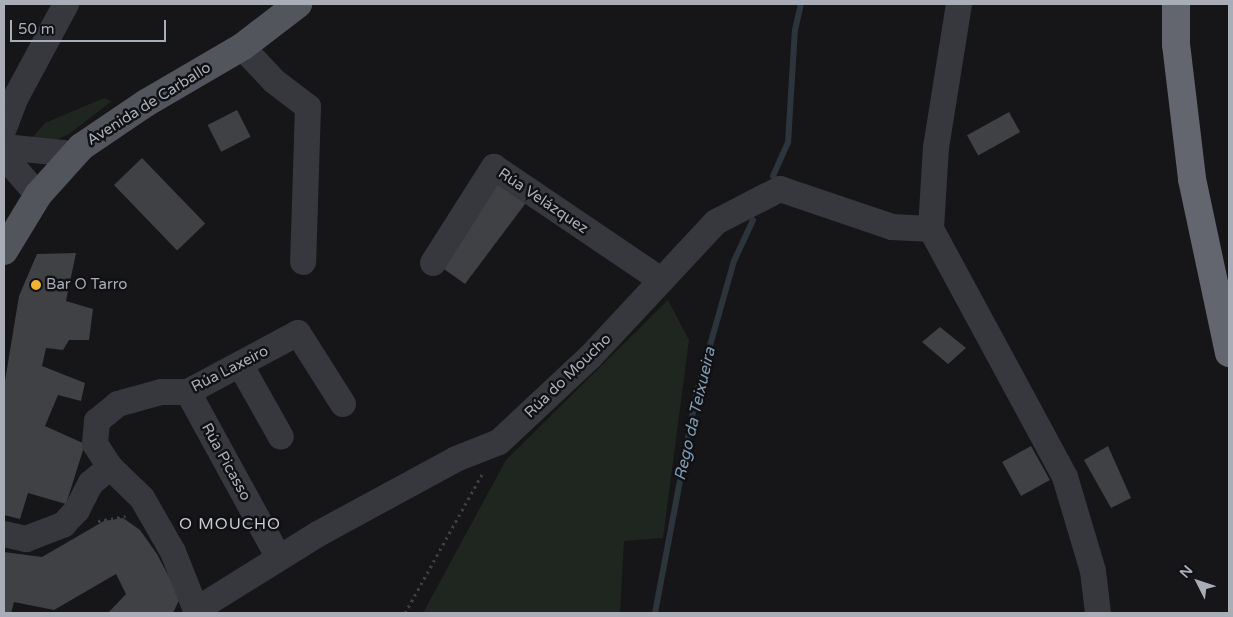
<!DOCTYPE html>
<meta charset="utf-8">
<style>
body{margin:0}
#map{position:relative;width:1233px;height:617px;overflow:hidden;background:#161618;font-family:"Varela Round",sans-serif}
div>[style]{position:absolute}
.green>*{inset:0;background:#1e261f}
.stream>*{height:6px;margin:-3px;padding:0 3px;transform-origin:3px;border-radius:3px;background:#2c353c}
.building>*{inset:0;background:#404145;transform-origin:0 0}
.path>*{height:3px;margin-top:-1.5px;transform-origin:0;background:repeating-linear-gradient(90deg,#3d3f44 0 2.5px,transparent 0 6.5px)}
.minor>*{height:26px;margin:-13px;padding:0 13px;transform-origin:13px;border-radius:13px;background:#37383d}
.major>*{height:28px;margin:-14px;padding:0 14px;transform-origin:14px;border-radius:14px;background:#53555c}
.highway>*{height:28px;margin:-14px;padding:0 14px;transform-origin:14px;border-radius:14px;background:#63666e}
.dots>*{width:14px;height:14px;translate:-50% -50%;box-sizing:border-box;border:2px solid #111113;border-radius:50%}
span{translate:-50% -50%;white-space:nowrap;text-align:center;line-height:1.15;-webkit-text-stroke:5px #111113;paint-order:stroke}
.street-label{font-size:15px;color:#a8adb8}
.poi-label{font-size:15px;color:#a8adb8}
.left{translate:0 -50%;text-align:left}
.water-label{font-size:16px;color:#7f9bb3;font-style:italic}
.neighbourhood-label{font-size:16px;color:#c9ccd4;letter-spacing:1px}
.frame{position:absolute;inset:0;border:5px solid #a8adb8;pointer-events:none}
.north{position:absolute;left:1173px;top:557px;width:50px;height:50px;-webkit-text-stroke:4px #111113;paint-order:stroke;rotate:311deg;font-size:14px;font-weight:700;line-height:20px;text-align:center;color:#a8adb8}
.north::after{content:'';display:block;margin:auto;width:18px;height:22px;background:#a8adb8;clip-path:polygon(50% 0,100% 100%,50% 72%,0 100%)}
.scale{position:absolute;left:10px;top:20px;width:156px;height:22px;box-sizing:border-box;border:2px solid #a8adb8;border-top:0;padding-left:6px;font-size:15px;line-height:18px;white-space:nowrap;color:#a8adb8;-webkit-text-stroke:4px #111113;paint-order:stroke}
</style>
<div id="map">
<div class="green">
<div style="clip-path:polygon(104px 98px,112px 101px,69px 134px,44px 146px,31px 139px,45px 123px)"></div>
<div style="clip-path:polygon(668px 300px,689px 340px,663px 538px,624px 541px,620px 613px,423px 613px,506px 460px)"></div>
</div>
<div class="stream">
<div style="left:773px;top:176px;width:36px;rotate:-66deg"></div>
<div style="left:788px;top:143px;width:113px;rotate:-86.5deg"></div>
<div style="left:795px;top:30px;width:27px;rotate:-77deg"></div>
<div style="left:655px;top:613px;width:222px;rotate:-79.3deg"></div>
<div style="left:696px;top:395px;width:139px;rotate:-74.2deg"></div>
<div style="left:734px;top:261px;width:45px;rotate:-65.1deg"></div>
</div>
<div class="building">
<div style="left:237px;top:110px;width:30px;height:33px;rotate:63deg"></div>
<div style="left:1009px;top:112px;width:23px;height:48px;rotate:61deg"></div>
<div style="left:142px;top:158px;width:91px;height:39px;rotate:46deg"></div>
<div style="clip-path:polygon(493px 179px,528px 200px,465px 284px,441px 267px)"></div>
<div style="clip-path:polygon(76px 253px,66px 301px,93px 309px,89px 340px,69px 340px,63px 350px,46px 348px,42px 366px,85px 383px,81px 401px,58px 395px,45px 426px,85px 444px,66px 504px,28px 493px,20px 519px,4px 515px,4px 387px,19px 296px,37px 254px)"></div>
<div style="clip-path:polygon(940px 327px,966px 348px,948px 364px,922px 342px)"></div>
<div style="left:1031px;top:446px;width:39px;height:33px;rotate:61deg"></div>
<div style="clip-path:polygon(1108px 446px,1131px 498px,1111px 508px,1084px 460px)"></div>
<div style="clip-path:polygon(123px 518px,140px 530px,157px 554px,180px 598px,173px 613px,108px 613px,126px 594px,116px 574px,54px 610px,14px 602px,11px 613px,4px 613px,4px 552px,42px 557px,104px 521px)"></div>
</div>
<div class="path">
<div style="left:98px;top:521px;width:28px;rotate:-10deg"></div>
<div style="left:405px;top:613px;width:159px;rotate:-61deg"></div>
</div>
<div class="minor">
<div style="left:959px;top:4px;width:145px;rotate:99.1deg"></div>
<div style="left:936px;top:147px;width:82px;rotate:93.5deg"></div>
<div style="left:931px;top:229px;width:282px;rotate:61.6deg"></div>
<div style="left:1065px;top:477px;width:98px;rotate:73.4deg"></div>
<div style="left:1093px;top:571px;width:42px;rotate:83.2deg"></div>
<div style="left:242px;top:47px;width:47px;rotate:46.7deg"></div>
<div style="left:274px;top:81px;width:43px;rotate:37.4deg"></div>
<div style="left:308px;top:107px;width:155px;rotate:91.8deg"></div>
<div style="left:4px;top:128px;width:33px;rotate:-69deg"></div>
<div style="left:16px;top:97px;width:106px;rotate:-61.7deg"></div>
<div style="left:4px;top:147px;width:69px;rotate:5.8deg"></div>
<div style="left:4px;top:156px;width:52px;rotate:48.9deg"></div>
<div style="left:433px;top:263px;width:114px;rotate:-57.6deg"></div>
<div style="left:494px;top:167px;width:202px;rotate:34.1deg"></div>
<div style="left:241px;top:366px;width:81px;rotate:60.6deg"></div>
<div style="left:188px;top:392px;width:189px;rotate:61.3deg"></div>
<div style="left:343px;top:404px;width:84px;rotate:-122.4deg"></div>
<div style="left:298px;top:333px;width:125px;rotate:151.8deg"></div>
<div style="left:188px;top:392px;width:27px;rotate:180deg"></div>
<div style="left:161px;top:392px;width:45px;rotate:164.4deg"></div>
<div style="left:118px;top:404px;width:27px;rotate:141deg"></div>
<div style="left:97px;top:421px;width:23px;rotate:95deg"></div>
<div style="left:95px;top:444px;width:27px;rotate:57deg"></div>
<div style="left:110px;top:467px;width:45px;rotate:44.1deg"></div>
<div style="left:142px;top:498px;width:62px;rotate:60.1deg"></div>
<div style="left:173px;top:552px;width:62px;rotate:68.4deg"></div>
<div style="left:196px;top:610px;width:144px;rotate:-31.9deg"></div>
<div style="left:318px;top:534px;width:157px;rotate:-28.5deg"></div>
<div style="left:456px;top:459px;width:46px;rotate:-21.6deg"></div>
<div style="left:499px;top:442px;width:126px;rotate:-43.1deg"></div>
<div style="left:591px;top:356px;width:183px;rotate:-47deg"></div>
<div style="left:716px;top:222px;width:72px;rotate:-27.3deg"></div>
<div style="left:780px;top:189px;width:118px;rotate:18.7deg"></div>
<div style="left:892px;top:227px;width:39px;rotate:3deg"></div>
<div style="left:4px;top:534px;width:23px;rotate:13deg"></div>
<div style="left:26px;top:539px;width:40px;rotate:-21deg"></div>
<div style="left:63px;top:525px;width:21px;rotate:-47deg"></div>
<div style="left:77px;top:510px;width:30px;rotate:-63deg"></div>
<div style="left:91px;top:483px;width:25px;rotate:-40deg"></div>
</div>
<div class="major">
<div style="left:4px;top:251px;width:66px;rotate:-58.7deg"></div>
<div style="left:38px;top:195px;width:64px;rotate:-48.1deg"></div>
<div style="left:81px;top:147px;width:78px;rotate:-34.1deg"></div>
<div style="left:146px;top:103px;width:111px;rotate:-30.3deg"></div>
<div style="left:242px;top:47px;width:71px;rotate:-37.5deg"></div>
</div>
<div class="highway">
<div style="left:1176px;top:4px;width:40px;rotate:90deg"></div>
<div style="left:1176px;top:44px;width:136px;rotate:83.2deg"></div>
<div style="left:1192px;top:179px;width:178px;rotate:78deg"></div>
</div>
<div class="dots">
<div style="left:36px;top:285px;background:#f2b134"></div>
</div>
<div class="street-label">
<span style="left:149px;top:104px;rotate:-32deg">Avenida de Carballo</span>
<span style="left:543px;top:201px;rotate:34deg">Rúa Velázquez</span>
<span style="left:230px;top:369px;rotate:-27deg">Rúa Laxeiro</span>
<span style="left:568px;top:376px;rotate:-44deg">Rúa do Moucho</span>
<span style="left:226px;top:462px;rotate:61deg">Rúa Picasso</span>
</div>
<div class="poi-label">
<span class="left" style="left:46px;top:285px">Bar O Tarro</span>
</div>
<div class="water-label">
<span style="left:695px;top:414px;rotate:-77deg">Rego da Teixueira</span>
</div>
<div class="neighbourhood-label">
<span style="left:230px;top:524px">O MOUCHO</span>
</div>
<div class="frame"></div>
<div class="north">N</div>
<div class="scale">50 m</div>
</div>
